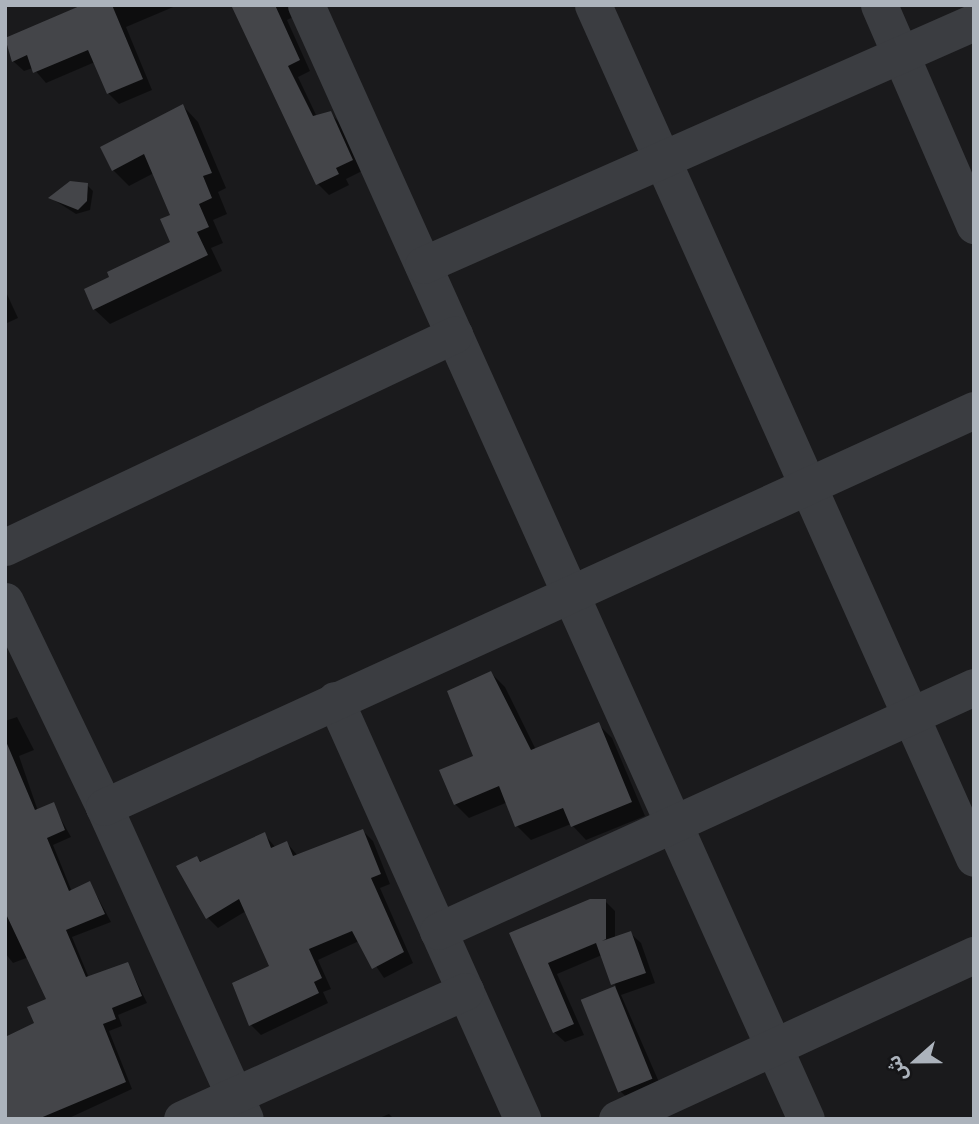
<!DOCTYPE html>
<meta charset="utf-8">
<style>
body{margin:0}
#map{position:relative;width:979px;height:1124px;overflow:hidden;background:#1a1a1c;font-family:"PT Sans Narrow","Noto Sans Arabic",sans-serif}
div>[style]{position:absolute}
.shadow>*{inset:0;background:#0007}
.building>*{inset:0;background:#444549;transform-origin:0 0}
.minor>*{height:37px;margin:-18.5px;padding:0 18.5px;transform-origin:18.5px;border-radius:18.5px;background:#3b3d41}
span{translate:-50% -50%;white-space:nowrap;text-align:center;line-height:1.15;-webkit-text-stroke:5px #151517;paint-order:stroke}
.frame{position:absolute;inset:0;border:7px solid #acb3bc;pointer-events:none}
.north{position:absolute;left:881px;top:1026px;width:70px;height:70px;-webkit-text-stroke:5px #151517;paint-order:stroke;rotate:249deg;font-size:19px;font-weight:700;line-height:28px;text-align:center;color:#acb3bc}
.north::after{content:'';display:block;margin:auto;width:24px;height:32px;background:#acb3bc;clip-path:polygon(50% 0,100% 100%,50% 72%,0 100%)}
</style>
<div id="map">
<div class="shadow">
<div style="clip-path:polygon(83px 5px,178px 5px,126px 27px,152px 90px,119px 104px,108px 93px,95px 62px,46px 83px,33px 68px,24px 71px,13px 61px,5px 39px)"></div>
<div style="clip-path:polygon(234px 5px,288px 5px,293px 17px,287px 20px,310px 71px,298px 77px,317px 117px,330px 113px,341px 124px,362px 171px,346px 179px,349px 185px,329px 195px,318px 184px)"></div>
<div style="clip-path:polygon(183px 106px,198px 122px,226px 188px,218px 192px,227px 214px,213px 220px,223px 243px,211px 248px,222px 271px,110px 324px,94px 309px,173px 243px,172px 215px,154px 173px,129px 186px,113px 170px)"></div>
<div style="clip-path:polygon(87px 185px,93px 191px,90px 210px,76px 214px,51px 198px)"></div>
<div style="clip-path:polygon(5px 290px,18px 318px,5px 324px)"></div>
<div style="clip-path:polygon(491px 673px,505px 687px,536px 750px,598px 724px,612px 738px,645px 816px,586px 840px,571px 824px,531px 840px,517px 826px,508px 802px,469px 818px,455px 804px,475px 757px)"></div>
<div style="clip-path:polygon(17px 717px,34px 750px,19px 756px,38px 811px,53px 805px,71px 837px,53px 845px,72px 892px,90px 883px,111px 922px,72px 937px,89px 978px,128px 964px,147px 1003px,118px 1015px,122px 1026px,109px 1031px,132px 1089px,67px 1119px,5px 1119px,48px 1000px,29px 957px,13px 963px,5px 953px,5px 721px)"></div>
<div style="clip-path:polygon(363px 831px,373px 841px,390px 884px,380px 888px,413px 963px,384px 978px,359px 941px,318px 960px,331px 989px,323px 992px,328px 1003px,261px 1035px,251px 1025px,271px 967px,246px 911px,218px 928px,208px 918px,197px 858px,203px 863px,264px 834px,276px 848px,287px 843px,298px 856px)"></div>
<div style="clip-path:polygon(605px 901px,615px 911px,615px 938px,630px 933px,641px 943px,655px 983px,621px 995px,662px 1089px,632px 1102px,621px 1092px,583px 1002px,616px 987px,602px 955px,557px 974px,584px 1035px,565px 1042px,554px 1032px,511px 934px)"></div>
<div style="clip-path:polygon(389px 1114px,394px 1119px,377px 1119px)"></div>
</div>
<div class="building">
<div style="clip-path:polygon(82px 5px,112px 5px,143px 79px,107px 94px,88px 50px,33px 73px,27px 55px,12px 62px,5px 38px)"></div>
<div style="clip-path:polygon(231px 5px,275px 5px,300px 60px,288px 66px,313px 116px,331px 111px,353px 160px,336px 168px,339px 174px,316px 185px)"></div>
<div style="clip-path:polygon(183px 104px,212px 173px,203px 176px,212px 198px,199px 204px,209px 227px,197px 232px,208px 255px,93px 310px,84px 289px,109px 277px,107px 272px,170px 242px,160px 219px,170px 215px,144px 154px,112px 171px,100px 147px)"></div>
<div style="clip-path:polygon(70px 181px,88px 183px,87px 201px,78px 210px,48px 198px)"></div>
<div style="clip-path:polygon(491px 671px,531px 750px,599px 722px,632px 802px,571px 827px,563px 808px,515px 827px,499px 786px,454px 805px,439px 770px,473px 756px,447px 691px)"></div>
<div style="clip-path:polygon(5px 739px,35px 810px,54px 802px,65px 830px,47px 838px,69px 891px,90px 881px,105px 914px,66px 930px,86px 977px,128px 962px,142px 996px,112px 1008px,116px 1019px,103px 1024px,126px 1082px,38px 1119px,5px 1119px,5px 1037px,34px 1023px,27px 1007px,46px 999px,5px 912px)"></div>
<div style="clip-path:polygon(363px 829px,381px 874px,371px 878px,404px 952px,372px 969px,352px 931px,309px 949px,322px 978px,314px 982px,319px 993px,249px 1026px,232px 983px,269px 966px,239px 899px,206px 919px,176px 866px,197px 856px,200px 862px,265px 832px,271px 848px,287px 841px,293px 856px)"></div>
<div style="clip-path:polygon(590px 899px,606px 899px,606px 939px,602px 941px,631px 931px,646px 973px,611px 985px,596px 943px,548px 963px,574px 1024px,553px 1033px,509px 933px)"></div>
<div style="left:615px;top:986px;width:100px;height:37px;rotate:68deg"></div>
</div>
<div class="minor">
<div style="left:306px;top:5px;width:1221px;rotate:65.83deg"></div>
<div style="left:593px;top:5px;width:934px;rotate:65.93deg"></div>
<div style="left:879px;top:5px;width:240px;rotate:66.6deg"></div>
<div style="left:423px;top:265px;width:602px;rotate:-23.8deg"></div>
<div style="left:5px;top:547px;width:497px;rotate:-25.3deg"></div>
<div style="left:5px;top:601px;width:229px;rotate:64.3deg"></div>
<div style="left:104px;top:807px;width:342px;rotate:65.7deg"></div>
<div style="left:335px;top:700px;width:459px;rotate:65.9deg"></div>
<div style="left:104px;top:807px;width:956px;rotate:-24.53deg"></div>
<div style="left:438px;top:931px;width:589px;rotate:-24.48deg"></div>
<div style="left:182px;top:1119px;width:311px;rotate:-24.3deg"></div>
<div style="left:617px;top:1119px;width:393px;rotate:-24.7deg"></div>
</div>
<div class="frame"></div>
<div class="north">ش</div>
</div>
